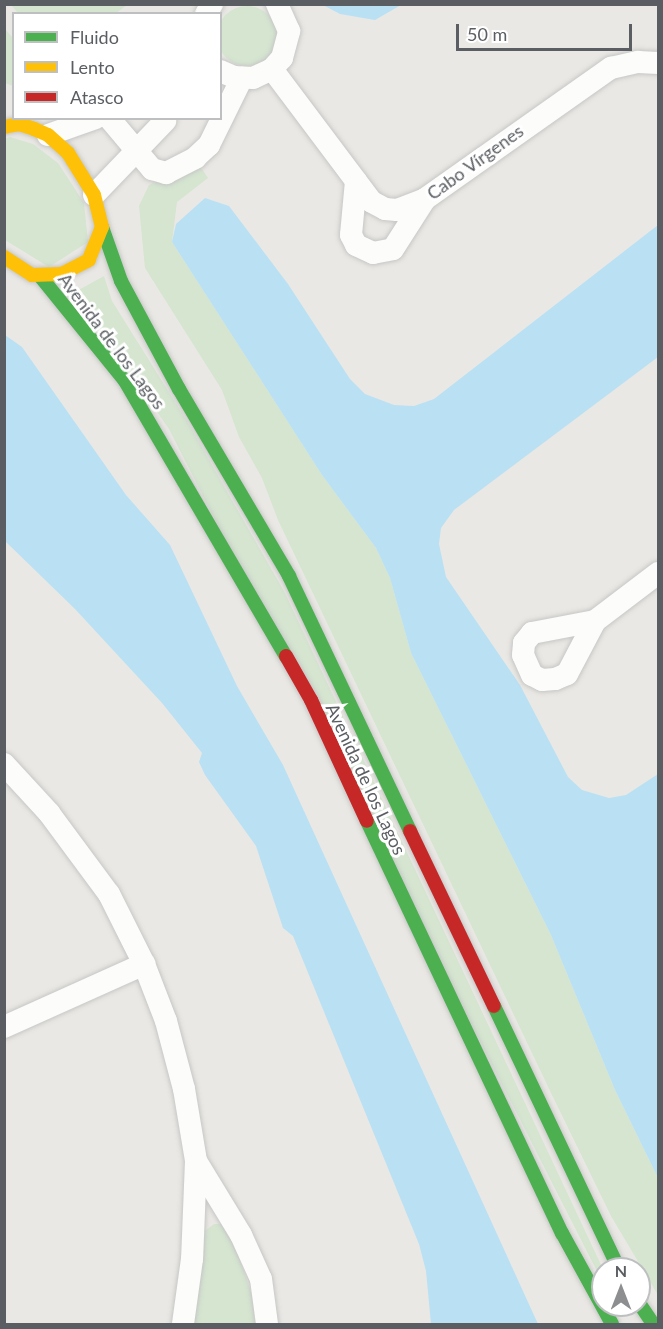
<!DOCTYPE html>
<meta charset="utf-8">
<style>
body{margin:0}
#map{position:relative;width:663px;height:1329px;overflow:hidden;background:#eae8e4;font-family:Lato,sans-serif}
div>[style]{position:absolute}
.green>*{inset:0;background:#d5e5d0}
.round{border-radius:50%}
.water>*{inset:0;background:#b9e1f3}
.roads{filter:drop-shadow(0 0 2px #c6c7c6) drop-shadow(0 0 2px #c6c7c6)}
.street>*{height:22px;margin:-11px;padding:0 11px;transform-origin:11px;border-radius:11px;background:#fcfcfb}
.fast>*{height:14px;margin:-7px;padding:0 7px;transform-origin:7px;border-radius:7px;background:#4caf50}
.slow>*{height:14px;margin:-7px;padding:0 7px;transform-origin:7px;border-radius:7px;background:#ffc107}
.jam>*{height:14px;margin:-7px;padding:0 7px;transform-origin:7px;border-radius:7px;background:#c62828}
span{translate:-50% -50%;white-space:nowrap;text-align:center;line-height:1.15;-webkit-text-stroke:6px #fff;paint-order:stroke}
.street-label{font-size:18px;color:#5a5e62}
.frame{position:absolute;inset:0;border:6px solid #5a5e62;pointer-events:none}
.legend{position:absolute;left:12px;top:12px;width:210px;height:108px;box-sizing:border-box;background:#fff;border:2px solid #bdbfc0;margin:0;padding:8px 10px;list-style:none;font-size:18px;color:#5a5e62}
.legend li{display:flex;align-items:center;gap:12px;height:30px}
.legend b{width:30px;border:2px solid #bdbfc0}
.north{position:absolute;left:591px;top:1257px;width:60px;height:60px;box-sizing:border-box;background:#fff;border:2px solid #bdbfc0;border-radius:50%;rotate:0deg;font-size:16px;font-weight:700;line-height:24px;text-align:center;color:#5a5e62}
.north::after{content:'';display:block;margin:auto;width:21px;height:27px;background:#8c8e90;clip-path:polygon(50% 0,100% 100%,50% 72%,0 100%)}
.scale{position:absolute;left:456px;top:24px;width:176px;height:27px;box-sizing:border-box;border:3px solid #5a5e62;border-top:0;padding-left:8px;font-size:18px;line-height:21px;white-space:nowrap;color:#5a5e62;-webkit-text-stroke:4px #fff;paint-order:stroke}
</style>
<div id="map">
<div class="green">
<div style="clip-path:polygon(11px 5px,127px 5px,115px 14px,18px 13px)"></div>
<div class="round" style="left:217px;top:6px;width:60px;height:60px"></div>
<div style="clip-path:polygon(5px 29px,13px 38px,13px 86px,5px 83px)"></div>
<div style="clip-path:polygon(10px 137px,33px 144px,58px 163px,84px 203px,88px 242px,49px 267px,5px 240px,4px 139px)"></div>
<div style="clip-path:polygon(198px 163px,208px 178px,177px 202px,172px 242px,322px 475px,376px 548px,390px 578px,411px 653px,551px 935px,615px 1090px,658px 1178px,658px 1295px,611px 1216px,552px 1095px,278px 520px,262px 478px,239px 437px,222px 390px,145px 268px,139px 206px,149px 185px)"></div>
<div style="clip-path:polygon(104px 276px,112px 301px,187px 421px,285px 593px,603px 1269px,603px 1283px,169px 429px,75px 292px)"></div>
<div style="clip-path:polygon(214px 1224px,223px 1224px,231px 1234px,253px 1298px,255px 1324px,193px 1324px,205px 1231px)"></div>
</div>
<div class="water">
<div style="clip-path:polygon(323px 5px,401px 5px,375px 20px,340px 14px)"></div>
<div style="clip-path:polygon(205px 198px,229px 206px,288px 284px,350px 379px,365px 394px,394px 405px,414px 406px,434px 399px,658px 225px,658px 357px,454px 510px,441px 528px,439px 544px,446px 577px,520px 685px,568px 777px,582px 790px,609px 798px,626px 795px,658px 774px,658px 1178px,615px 1090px,551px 935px,411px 653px,390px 578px,376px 548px,322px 475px,172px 242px,176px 224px)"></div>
<div style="clip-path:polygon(5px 335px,22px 347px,126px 495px,170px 545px,237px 686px,283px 765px,538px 1324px,431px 1324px,426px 1271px,419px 1244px,293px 936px,283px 928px,256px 846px,205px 775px,199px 762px,202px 753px,162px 703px,75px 609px,5px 541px)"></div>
</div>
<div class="roads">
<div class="street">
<div style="left:206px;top:14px;width:12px;rotate:-59deg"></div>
<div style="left:272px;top:69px;width:166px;rotate:53.1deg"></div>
<div style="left:372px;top:202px;width:15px;rotate:28deg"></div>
<div style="left:385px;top:209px;width:12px;rotate:5deg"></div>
<div style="left:397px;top:210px;width:30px;rotate:-21deg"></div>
<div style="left:425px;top:199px;width:228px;rotate:-35.2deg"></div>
<div style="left:611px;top:68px;width:28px;rotate:-13deg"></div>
<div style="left:638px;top:62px;width:20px;rotate:3deg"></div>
<div style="left:220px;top:71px;width:15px;rotate:23deg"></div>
<div style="left:234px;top:77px;width:19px;rotate:3deg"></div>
<div style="left:253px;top:78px;width:21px;rotate:-25deg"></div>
<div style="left:272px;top:69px;width:15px;rotate:-48deg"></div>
<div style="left:282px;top:58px;width:28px;rotate:-75deg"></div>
<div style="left:289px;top:31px;width:30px;rotate:-114deg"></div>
<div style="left:109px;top:118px;width:67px;rotate:49.9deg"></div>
<div style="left:152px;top:169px;width:15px;rotate:16deg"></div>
<div style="left:166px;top:173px;width:33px;rotate:-27deg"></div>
<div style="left:195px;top:158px;width:19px;rotate:-43deg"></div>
<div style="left:209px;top:145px;width:75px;rotate:-63.8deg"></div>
<div style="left:48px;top:135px;width:51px;rotate:-19.5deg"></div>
<div style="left:356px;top:181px;width:54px;rotate:95.3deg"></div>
<div style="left:351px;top:235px;width:11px;rotate:63deg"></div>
<div style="left:356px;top:245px;width:19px;rotate:25deg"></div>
<div style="left:373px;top:253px;width:20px;rotate:-11deg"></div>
<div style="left:393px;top:249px;width:59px;rotate:-57.4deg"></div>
<div style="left:94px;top:195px;width:103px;rotate:-46.2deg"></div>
<div style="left:595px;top:621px;width:60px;rotate:117.8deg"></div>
<div style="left:567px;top:674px;width:13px;rotate:157deg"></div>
<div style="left:555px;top:679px;width:13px;rotate:176deg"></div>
<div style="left:542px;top:680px;width:11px;rotate:-153deg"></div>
<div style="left:532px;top:675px;width:22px;rotate:-114deg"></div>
<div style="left:523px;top:655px;width:12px;rotate:-85deg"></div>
<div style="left:524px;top:643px;width:13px;rotate:-51deg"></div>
<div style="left:532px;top:633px;width:64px;rotate:-10.8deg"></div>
<div style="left:595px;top:621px;width:79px;rotate:-37.3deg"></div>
<div style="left:4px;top:764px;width:67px;rotate:47.4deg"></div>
<div style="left:49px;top:813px;width:101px;rotate:53.5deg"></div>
<div style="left:109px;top:894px;width:78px;rotate:63.4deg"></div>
<div style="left:144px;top:964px;width:61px;rotate:68.9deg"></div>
<div style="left:166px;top:1021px;width:70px;rotate:75.2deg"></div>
<div style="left:184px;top:1089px;width:73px;rotate:80.5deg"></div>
<div style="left:196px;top:1161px;width:98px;rotate:92.3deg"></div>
<div style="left:192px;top:1259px;width:66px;rotate:97.9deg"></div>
<div style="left:4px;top:1027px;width:154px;rotate:-24.2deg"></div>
<div style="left:196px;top:1161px;width:87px;rotate:58.7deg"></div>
<div style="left:241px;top:1235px;width:48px;rotate:65.6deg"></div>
<div style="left:261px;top:1279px;width:45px;rotate:82.4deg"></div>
</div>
<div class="fast">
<div style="left:102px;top:227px;width:57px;rotate:70.6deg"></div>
<div style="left:121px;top:281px;width:123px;rotate:61.8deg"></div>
<div style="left:179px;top:389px;width:217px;rotate:59.5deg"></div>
<div style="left:289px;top:576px;width:282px;rotate:64.6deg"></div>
<div style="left:40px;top:276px;width:135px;rotate:51deg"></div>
<div style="left:125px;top:381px;width:319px;rotate:59.7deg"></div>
<div style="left:367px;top:821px;width:456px;rotate:64.7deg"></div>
<div style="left:562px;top:1233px;width:104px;rotate:61.2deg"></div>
<div style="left:494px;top:1006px;width:291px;rotate:64.6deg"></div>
<div style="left:639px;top:1303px;width:25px;rotate:56deg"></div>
</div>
<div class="slow">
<div style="left:4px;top:127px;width:15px;rotate:-11deg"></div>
<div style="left:19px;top:124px;width:16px;rotate:18deg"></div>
<div style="left:34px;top:129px;width:15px;rotate:23deg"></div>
<div style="left:48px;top:135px;width:27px;rotate:42deg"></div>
<div style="left:68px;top:153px;width:49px;rotate:58.2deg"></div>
<div style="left:94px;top:195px;width:33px;rotate:76deg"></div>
<div style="left:102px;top:227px;width:35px;rotate:112deg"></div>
<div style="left:89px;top:260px;width:30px;rotate:153deg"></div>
<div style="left:62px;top:274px;width:30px;rotate:178deg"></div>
<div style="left:32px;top:275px;width:33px;rotate:-147deg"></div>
</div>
<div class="jam">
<div style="left:286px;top:656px;width:51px;rotate:60.4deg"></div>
<div style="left:311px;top:700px;width:133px;rotate:65.2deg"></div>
<div style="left:410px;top:831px;width:194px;rotate:64.4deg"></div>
</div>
</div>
<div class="street-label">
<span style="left:475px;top:162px;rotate:-36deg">Cabo Vírgenes</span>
<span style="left:112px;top:341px;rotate:53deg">Avenida de los Lagos</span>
<span style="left:366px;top:779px;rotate:65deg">Avenida de los Lagos</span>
</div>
<div class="frame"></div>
<ul class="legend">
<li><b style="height:8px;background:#4caf50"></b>Fluido</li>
<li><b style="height:8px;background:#ffc107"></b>Lento</li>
<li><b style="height:8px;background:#c62828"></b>Atasco</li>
</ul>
<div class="north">N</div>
<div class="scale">50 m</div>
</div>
